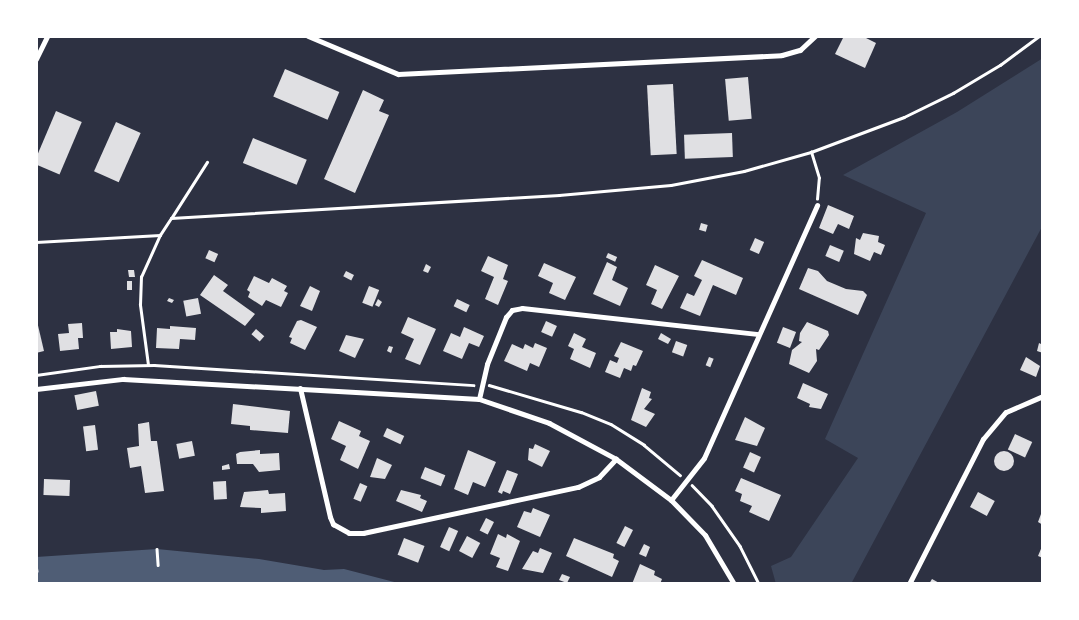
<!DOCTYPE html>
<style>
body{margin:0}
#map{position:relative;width:1079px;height:620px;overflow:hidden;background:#2d3142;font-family:Karla,sans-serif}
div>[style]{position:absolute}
.green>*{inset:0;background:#3c4559}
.water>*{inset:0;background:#4f5d75}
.building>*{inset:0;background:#e0e0e3;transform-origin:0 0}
.round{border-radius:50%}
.path>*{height:2.5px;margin:-1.25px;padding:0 1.25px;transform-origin:1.25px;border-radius:1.25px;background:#fff}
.minor>*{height:5px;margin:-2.5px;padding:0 2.5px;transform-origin:2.5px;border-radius:2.5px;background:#fff}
span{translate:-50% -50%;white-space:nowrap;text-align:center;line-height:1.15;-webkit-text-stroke:4px #fff;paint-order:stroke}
.frame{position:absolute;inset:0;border:38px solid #fff;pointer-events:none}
</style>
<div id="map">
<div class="green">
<div style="clip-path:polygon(1043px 58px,1043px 225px,851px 584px,776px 584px,771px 566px,791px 557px,858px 458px,825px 439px,926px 213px,843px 175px,957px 112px)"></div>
</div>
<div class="water">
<div style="clip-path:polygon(157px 549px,259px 559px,324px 570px,344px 569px,402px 584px,36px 584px,36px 557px)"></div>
</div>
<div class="building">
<div style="clip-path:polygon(844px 36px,862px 36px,876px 43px,865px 68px,835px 54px)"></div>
<div style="left:285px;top:69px;width:59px;height:30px;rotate:23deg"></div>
<div style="left:748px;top:77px;width:42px;height:23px;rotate:85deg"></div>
<div style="left:673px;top:84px;width:70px;height:26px;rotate:87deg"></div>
<div style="clip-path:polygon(363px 90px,384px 100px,379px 111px,389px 115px,355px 193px,324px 179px)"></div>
<div style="left:56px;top:111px;width:28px;height:57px;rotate:23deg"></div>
<div style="left:116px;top:122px;width:27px;height:54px;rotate:24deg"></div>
<div style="left:732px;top:133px;width:24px;height:48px;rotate:88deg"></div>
<div style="left:253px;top:138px;width:58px;height:27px;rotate:22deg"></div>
<div style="clip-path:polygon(828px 205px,854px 216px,849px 229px,838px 224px,833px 234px,819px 228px)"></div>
<div style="left:701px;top:223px;width:7px;height:7px;rotate:16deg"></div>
<div style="clip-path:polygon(863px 233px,879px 236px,878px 242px,885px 245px,881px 255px,874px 252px,870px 261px,854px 254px,856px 238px,860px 240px)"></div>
<div style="left:755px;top:238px;width:10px;height:13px;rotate:24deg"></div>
<div style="left:830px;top:245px;width:15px;height:12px;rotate:23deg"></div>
<div style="left:209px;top:250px;width:10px;height:9px;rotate:24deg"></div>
<div style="left:608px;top:253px;width:10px;height:5px;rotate:24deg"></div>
<div style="clip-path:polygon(488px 256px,508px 265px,503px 279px,508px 281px,498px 305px,485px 299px,494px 277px,481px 271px)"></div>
<div style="clip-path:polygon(702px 260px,743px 278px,736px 295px,713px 285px,700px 316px,680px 308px,687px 293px,694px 296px,702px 280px,694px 276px)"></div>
<div style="clip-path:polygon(607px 262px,617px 267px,612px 280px,628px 288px,620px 306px,593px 294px)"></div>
<div style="clip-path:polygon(544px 263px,576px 277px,565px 300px,549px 293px,553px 283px,538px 276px)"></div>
<div style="clip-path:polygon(426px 264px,431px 267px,428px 273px,423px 271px)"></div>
<div style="clip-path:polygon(655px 265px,679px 276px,662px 309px,651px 304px,657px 290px,646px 285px)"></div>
<div style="clip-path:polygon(808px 268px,818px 271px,827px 281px,846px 289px,863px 291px,867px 295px,858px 315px,799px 289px)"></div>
<div style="clip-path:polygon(128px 270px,134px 270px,135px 277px,129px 277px)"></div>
<div style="left:346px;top:271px;width:9px;height:6px;rotate:27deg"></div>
<div style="clip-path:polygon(214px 275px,228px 285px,223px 291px,255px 314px,245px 326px,200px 295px)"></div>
<div style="clip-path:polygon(254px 276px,269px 283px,272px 278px,287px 286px,284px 291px,288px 293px,281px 307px,266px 300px,262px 306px,248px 297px,250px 292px,247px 290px)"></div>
<div style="left:127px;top:281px;width:5px;height:9px"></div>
<div style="clip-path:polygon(310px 286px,320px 291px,312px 311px,300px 306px)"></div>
<div style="left:369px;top:286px;width:11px;height:18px;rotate:22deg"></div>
<div style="clip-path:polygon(169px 298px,174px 300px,172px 303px,167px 301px)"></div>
<div style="left:198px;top:298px;width:16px;height:15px;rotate:79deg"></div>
<div style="clip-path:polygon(378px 299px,382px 302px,379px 307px,375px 305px)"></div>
<div style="left:457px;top:299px;width:14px;height:8px;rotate:25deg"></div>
<div style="clip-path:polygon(36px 317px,44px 351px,36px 353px)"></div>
<div style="clip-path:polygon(408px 317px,436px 329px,420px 365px,405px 359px,414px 339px,401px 333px)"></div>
<div style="clip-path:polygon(301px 320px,317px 327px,305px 350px,290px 343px,292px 338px,289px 337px,297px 321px)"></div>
<div style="left:546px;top:321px;width:12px;height:12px;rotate:24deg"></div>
<div style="clip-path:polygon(807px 322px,828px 331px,829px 335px,819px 350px,816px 349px,817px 361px,809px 373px,789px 364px,792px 350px,802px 342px,799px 341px,800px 333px)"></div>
<div style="clip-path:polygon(82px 323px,83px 338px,78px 338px,79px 349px,60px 351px,58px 334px,69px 333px,68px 324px)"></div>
<div style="clip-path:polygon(170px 326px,196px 328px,195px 340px,180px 339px,179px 349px,156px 348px,157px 328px,170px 329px)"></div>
<div style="clip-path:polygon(464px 327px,484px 336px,479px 347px,469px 343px,462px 359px,443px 351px,451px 333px,460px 337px)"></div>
<div style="left:783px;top:327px;width:14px;height:17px;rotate:21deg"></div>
<div style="clip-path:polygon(117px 329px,131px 331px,132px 347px,111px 349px,110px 332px,117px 332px)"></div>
<div style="left:256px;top:329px;width:11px;height:7px;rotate:41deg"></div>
<div style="clip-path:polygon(574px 333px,586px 339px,582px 347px,596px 353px,590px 368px,570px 359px,574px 349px,568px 346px)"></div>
<div style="clip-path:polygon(661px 333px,671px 339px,668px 344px,658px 339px)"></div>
<div style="clip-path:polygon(346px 335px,364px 339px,355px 358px,339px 351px)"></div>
<div style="left:676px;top:341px;width:12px;height:12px;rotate:20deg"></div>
<div style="clip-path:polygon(621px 342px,643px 351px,636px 366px,633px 365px,631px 371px,624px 368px,620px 378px,605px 372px,610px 360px,617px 363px,619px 358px,614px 356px)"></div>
<div style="clip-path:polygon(535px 343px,547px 348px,539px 367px,530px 363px,527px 371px,504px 361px,512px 344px,523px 349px,525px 344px,533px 348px)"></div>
<div style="clip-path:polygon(1039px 343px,1043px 345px,1043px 353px,1037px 351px)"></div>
<div style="clip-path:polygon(389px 346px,393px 347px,391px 353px,387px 351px)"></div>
<div style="left:709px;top:357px;width:5px;height:9px;rotate:22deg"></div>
<div style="clip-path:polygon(1026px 357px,1040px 366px,1036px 377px,1020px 370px)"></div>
<div style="clip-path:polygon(803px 383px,828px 394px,821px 409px,809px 407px,810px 404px,797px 398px)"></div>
<div style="clip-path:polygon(642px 388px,651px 392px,649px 398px,652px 399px,644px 409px,655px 414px,646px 427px,631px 420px)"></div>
<div style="left:96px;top:391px;width:15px;height:22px;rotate:79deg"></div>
<div style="clip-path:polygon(233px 404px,290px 411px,288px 433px,250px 430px,250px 426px,231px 424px)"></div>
<div style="clip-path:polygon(745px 417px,765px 428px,757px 446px,735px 440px)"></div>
<div style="clip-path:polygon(339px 421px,361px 431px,359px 436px,370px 441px,358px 469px,340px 460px,346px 446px,331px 439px)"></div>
<div style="clip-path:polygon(149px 422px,151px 441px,157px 441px,164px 491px,145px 493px,141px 466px,130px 468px,127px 448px,139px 446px,138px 424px)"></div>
<div style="left:95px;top:425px;width:25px;height:12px;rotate:83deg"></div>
<div style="left:387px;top:428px;width:19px;height:9px;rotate:25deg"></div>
<div style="left:1015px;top:434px;width:19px;height:17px;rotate:25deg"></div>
<div style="left:192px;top:441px;width:15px;height:16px;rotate:79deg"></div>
<div style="clip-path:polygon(535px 444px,550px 451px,542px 467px,528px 460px,529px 448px,533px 449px)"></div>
<div style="clip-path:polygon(260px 450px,260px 454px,279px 453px,280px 470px,259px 472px,253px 464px,237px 464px,236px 454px,240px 452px)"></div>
<div style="clip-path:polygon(468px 450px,496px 462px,485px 487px,473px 482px,468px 495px,454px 489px)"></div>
<div class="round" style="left:994px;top:451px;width:20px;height:20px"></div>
<div style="left:750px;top:452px;width:12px;height:17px;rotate:24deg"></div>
<div style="clip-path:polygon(377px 458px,392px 465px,385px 479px,370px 477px)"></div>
<div style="clip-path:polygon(229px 464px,230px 469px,222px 470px,222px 466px)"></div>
<div style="left:425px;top:467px;width:22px;height:12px;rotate:22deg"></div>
<div style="clip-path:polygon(507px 470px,518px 474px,510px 494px,503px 491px,502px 494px,498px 492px)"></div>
<div style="clip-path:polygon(741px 478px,781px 495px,769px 521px,749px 512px,752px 506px,740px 501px,742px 494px,735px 491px)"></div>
<div style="left:44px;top:479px;width:26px;height:16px;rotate:2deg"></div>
<div style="left:226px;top:481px;width:18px;height:13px;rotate:87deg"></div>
<div style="left:360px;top:483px;width:8px;height:17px;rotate:23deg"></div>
<div style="clip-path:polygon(268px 490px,269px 494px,285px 493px,286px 511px,261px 513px,261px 508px,240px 507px,244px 492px)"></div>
<div style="clip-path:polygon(401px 490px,421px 495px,420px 498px,427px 501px,422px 512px,396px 501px)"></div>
<div style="left:978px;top:492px;width:19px;height:17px;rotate:28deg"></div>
<div style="clip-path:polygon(533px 508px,550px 515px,540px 537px,517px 527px,524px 511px,531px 513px)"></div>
<div style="clip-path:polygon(1041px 514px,1043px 514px,1043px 525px,1038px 522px)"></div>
<div style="left:486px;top:518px;width:9px;height:14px;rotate:27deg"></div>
<div style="left:625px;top:526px;width:9px;height:19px;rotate:27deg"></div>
<div style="left:449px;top:527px;width:10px;height:22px;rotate:24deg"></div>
<div style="clip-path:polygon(498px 534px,506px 538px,507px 534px,520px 541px,508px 571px,496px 567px,500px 558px,490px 554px)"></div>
<div style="left:467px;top:536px;width:15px;height:17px;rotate:28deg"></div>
<div style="left:404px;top:538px;width:22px;height:18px;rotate:21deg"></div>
<div style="clip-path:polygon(574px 538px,614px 554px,613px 558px,619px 561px,612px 577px,566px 556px)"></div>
<div style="clip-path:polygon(644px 544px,650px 547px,646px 557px,639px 554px)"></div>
<div style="clip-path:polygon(1043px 544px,1043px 558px,1038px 556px)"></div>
<div style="clip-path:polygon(540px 548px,552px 553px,543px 573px,522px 569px,533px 551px,538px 553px)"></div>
<div style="clip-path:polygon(640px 564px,655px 571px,654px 575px,662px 579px,660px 584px,632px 584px)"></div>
<div style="clip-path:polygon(562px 574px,570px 577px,567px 583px,559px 580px)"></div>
<div style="clip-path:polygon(932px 579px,941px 584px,929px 584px)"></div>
</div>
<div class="path">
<div style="left:817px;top:199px;width:21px;rotate:-85deg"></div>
<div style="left:819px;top:178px;width:27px;rotate:-107deg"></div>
<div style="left:811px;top:152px;width:99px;rotate:-20.6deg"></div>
<div style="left:904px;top:117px;width:55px;rotate:-26.1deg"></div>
<div style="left:953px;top:93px;width:55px;rotate:-30.8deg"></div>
<div style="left:1000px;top:65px;width:49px;rotate:-36.6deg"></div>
<div style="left:172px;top:217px;width:65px;rotate:-57.5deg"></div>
<div style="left:36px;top:242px;width:124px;rotate:-3.2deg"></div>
<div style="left:160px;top:235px;width:20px;rotate:-57deg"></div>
<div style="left:171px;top:218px;width:389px;rotate:-3.4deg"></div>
<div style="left:559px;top:195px;width:112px;rotate:-5.1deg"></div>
<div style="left:671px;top:185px;width:74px;rotate:-10.9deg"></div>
<div style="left:744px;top:171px;width:70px;rotate:-15.8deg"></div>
<div style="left:148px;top:365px;width:61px;rotate:-97.6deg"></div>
<div style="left:140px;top:305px;width:28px;rotate:-88deg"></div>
<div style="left:141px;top:277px;width:46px;rotate:-65.7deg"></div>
<div style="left:36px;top:375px;width:65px;rotate:-8deg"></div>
<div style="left:100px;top:366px;width:54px;rotate:-1.1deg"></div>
<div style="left:154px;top:365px;width:320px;rotate:3.6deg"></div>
<div style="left:489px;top:385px;width:96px;rotate:16.4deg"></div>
<div style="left:581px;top:412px;width:32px;rotate:22deg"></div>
<div style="left:611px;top:424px;width:39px;rotate:32deg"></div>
<div style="left:644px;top:445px;width:47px;rotate:39.8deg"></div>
<div style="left:692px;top:485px;width:29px;rotate:46deg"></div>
<div style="left:712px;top:506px;width:49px;rotate:55deg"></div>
<div style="left:740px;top:546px;width:42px;rotate:63.4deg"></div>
<div style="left:157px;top:549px;width:16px;rotate:86deg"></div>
<div style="left:36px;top:565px;width:6px;rotate:81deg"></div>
</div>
<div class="minor">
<div style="left:308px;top:36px;width:98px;rotate:22.9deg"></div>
<div style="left:398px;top:74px;width:384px;rotate:-2.8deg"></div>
<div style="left:782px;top:55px;width:19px;rotate:-16deg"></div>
<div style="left:800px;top:50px;width:21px;rotate:-43deg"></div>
<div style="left:36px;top:59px;width:25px;rotate:-64deg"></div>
<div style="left:300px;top:388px;width:132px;rotate:76.9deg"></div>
<div style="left:330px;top:517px;width:8px;rotate:67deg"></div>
<div style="left:333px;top:524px;width:18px;rotate:29deg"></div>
<div style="left:349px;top:533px;width:14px"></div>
<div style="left:363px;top:533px;width:220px;rotate:-12.1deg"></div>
<div style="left:578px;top:487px;width:23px;rotate:-25deg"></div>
<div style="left:599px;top:477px;width:25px;rotate:-47deg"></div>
<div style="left:36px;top:389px;width:88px;rotate:-6.6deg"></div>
<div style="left:123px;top:379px;width:357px;rotate:3.2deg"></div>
<div style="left:479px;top:399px;width:74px;rotate:18.9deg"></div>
<div style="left:549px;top:423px;width:76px;rotate:28.2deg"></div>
<div style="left:616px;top:459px;width:69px;rotate:36.7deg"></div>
<div style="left:671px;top:500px;width:49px;rotate:45.8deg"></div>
<div style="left:705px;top:535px;width:57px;rotate:59.4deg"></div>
<div style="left:479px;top:399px;width:36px;rotate:-77deg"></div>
<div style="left:487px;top:364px;width:51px;rotate:-68deg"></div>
<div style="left:506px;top:317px;width:9px;rotate:-49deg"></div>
<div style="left:512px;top:310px;width:10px;rotate:-11deg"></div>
<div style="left:522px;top:308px;width:238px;rotate:6.3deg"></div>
<div style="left:671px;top:500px;width:53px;rotate:-51.8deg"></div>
<div style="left:704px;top:458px;width:277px;rotate:-65.9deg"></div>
<div style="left:909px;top:584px;width:163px;rotate:-63deg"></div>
<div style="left:983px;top:439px;width:35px;rotate:-50deg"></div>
<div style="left:1006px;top:412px;width:40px;rotate:-23.4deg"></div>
</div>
<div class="frame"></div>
</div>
